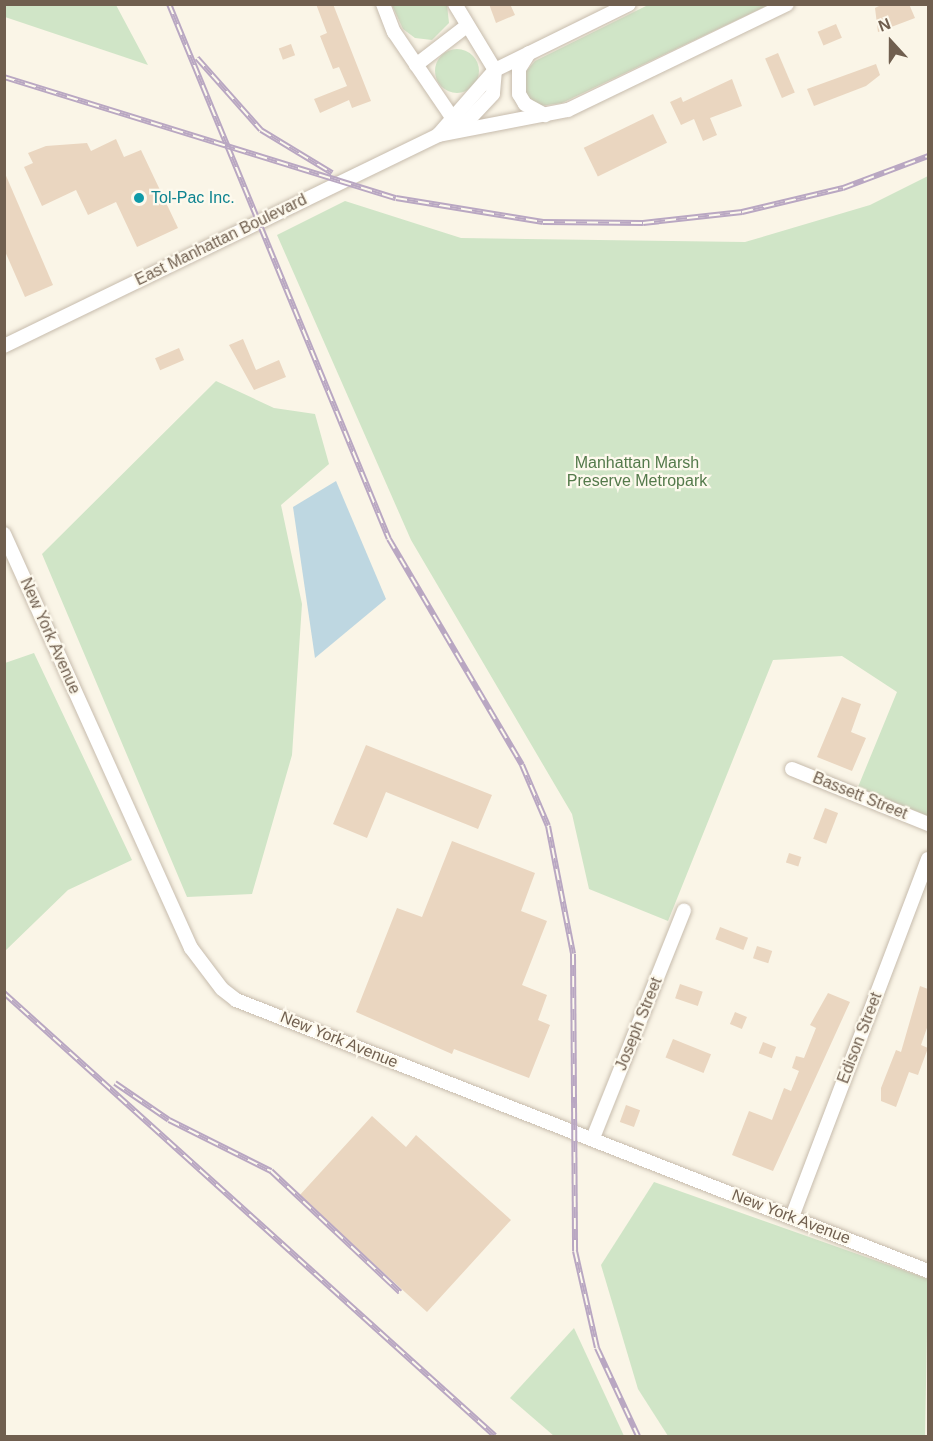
<!DOCTYPE html>
<style>
body{margin:0}
#map{position:relative;width:933px;height:1441px;overflow:hidden;background:#faf5e7;font-family:Arial,sans-serif}
div>[style]{position:absolute}
.green>*{inset:0;background:#d0e5c7}
.round{border-radius:50%}
.water>*{inset:0;background:#bed7e1}
.building>*{inset:0;background:#ead6c0;transform-origin:0 0}
.roads{filter:drop-shadow(0 0 2px #c7bcad) drop-shadow(0 0 2px #c7bcad)}
.minor>*{height:14px;margin:-7px;padding:0 7px;transform-origin:7px;border-radius:7px;background:#fff}
.rail>*{height:6px;margin-top:-3px;transform-origin:0;background:repeating-linear-gradient(90deg,#fdf9ed 0 11px,#b9a7c2 0 22px);box-sizing:border-box;border-block:2px solid #b9a7c2}
.dots>*{width:16px;height:16px;translate:-50% -50%;box-sizing:border-box;border:3px solid #fdf9ed;border-radius:50%}
span{translate:-50% -50%;white-space:nowrap;text-align:center;line-height:1.15;-webkit-text-stroke:4.5px #fdf9ed;paint-order:stroke}
.culture-label{font-size:16px;color:#0d838f}
.left{translate:0 -50%;text-align:left}
.street-label{font-size:16px;color:#705f4f}
.park-label{font-size:16px;color:#547a4b}
.frame{position:absolute;inset:0;border:6px solid #705f4f;pointer-events:none}
.north{position:absolute;left:861px;top:12px;width:60px;height:60px;-webkit-text-stroke:4px #fdf9ed;paint-order:stroke;rotate:339deg;font-size:16px;font-weight:700;line-height:24px;text-align:center;color:#705f4f}
.north::after{content:'';display:block;margin:auto;width:21px;height:27px;background:#705f4f;clip-path:polygon(50% 0,100% 100%,50% 72%,0 100%)}
</style>
<div id="map">
<div class="green">
<div style="clip-path:polygon(5px 4px,116px 5px,148px 65px,5px 17px)"></div>
<div style="clip-path:polygon(392px 5px,447px 5px,449px 23px,432px 40px,415px 38px,403px 29px)"></div>
<div style="clip-path:polygon(648px 5px,768px 5px,562px 103px,540px 106px,524px 94px,523px 75px,535px 61px)"></div>
<div class="round" style="left:435px;top:49px;width:44px;height:44px"></div>
<div style="clip-path:polygon(928px 176px,928px 816px,858px 787px,897px 692px,842px 656px,773px 660px,668px 921px,589px 889px,572px 814px,411px 540px,277px 235px,345px 201px,461px 238px,745px 242px,870px 205px)"></div>
<div style="clip-path:polygon(216px 381px,274px 408px,315px 414px,329px 464px,281px 505px,302px 604px,292px 755px,252px 894px,187px 897px,42px 554px)"></div>
<div style="clip-path:polygon(34px 653px,132px 860px,68px 890px,5px 951px,5px 663px)"></div>
<div style="clip-path:polygon(654px 1182px,928px 1279px,925px 1436px,668px 1436px,638px 1389px,601px 1265px)"></div>
<div style="clip-path:polygon(574px 1328px,624px 1436px,554px 1436px,510px 1398px)"></div>
</div>
<div class="water">
<div style="clip-path:polygon(336px 481px,386px 599px,315px 658px,293px 507px)"></div>
</div>
<div class="building">
<div style="clip-path:polygon(316px 4px,333px 4px,371px 101px,352px 108px,349px 100px,320px 113px,314px 99px,347px 86px,339px 67px,333px 69px,320px 36px,327px 33px)"></div>
<div style="clip-path:polygon(489px 4px,510px 4px,515px 15px,496px 23px)"></div>
<div style="clip-path:polygon(883px 4px,909px 4px,915px 18px,878px 32px,875px 8px)"></div>
<div style="left:836px;top:24px;width:15px;height:20px;rotate:67deg"></div>
<div style="left:291px;top:44px;width:12px;height:13px;rotate:70deg"></div>
<div style="left:778px;top:53px;width:43px;height:14px;rotate:67deg"></div>
<div style="clip-path:polygon(876px 64px,880px 75px,866px 86px,814px 106px,807px 89px)"></div>
<div style="clip-path:polygon(732px 79px,742px 106px,710px 118px,717px 135px,703px 141px,694px 119px,681px 125px,670px 102px,681px 97px,683px 102px)"></div>
<div style="left:653px;top:114px;width:32px;height:77px;rotate:64deg"></div>
<div style="clip-path:polygon(116px 139px,124px 157px,141px 150px,178px 228px,137px 247px,116px 202px,88px 215px,76px 190px,42px 206px,24px 167px,33px 163px,28px 153px,46px 146px,87px 143px,91px 151px)"></div>
<div style="clip-path:polygon(4px 171px,53px 285px,25px 297px,4px 249px)"></div>
<div style="clip-path:polygon(243px 339px,256px 370px,279px 360px,286px 377px,254px 390px,229px 345px)"></div>
<div style="left:179px;top:348px;width:13px;height:26px;rotate:67deg"></div>
<div style="clip-path:polygon(842px 697px,861px 704px,851px 732px,866px 738px,852px 771px,817px 757px)"></div>
<div style="clip-path:polygon(366px 745px,492px 795px,478px 829px,386px 792px,367px 838px,333px 824px)"></div>
<div style="left:825px;top:808px;width:14px;height:33px;rotate:21deg"></div>
<div style="clip-path:polygon(452px 841px,535px 873px,521px 911px,547px 921px,522px 985px,547px 995px,538px 1020px,550px 1025px,529px 1078px,454px 1049px,452px 1054px,356px 1012px,397px 908px,422px 917px)"></div>
<div style="left:789px;top:853px;width:13px;height:10px;rotate:18deg"></div>
<div style="left:720px;top:927px;width:30px;height:13px;rotate:21deg"></div>
<div style="left:757px;top:946px;width:16px;height:13px;rotate:18deg"></div>
<div style="left:680px;top:984px;width:24px;height:15px;rotate:19deg"></div>
<div style="clip-path:polygon(920px 986px,928px 989px,928px 1025px,921px 1045px,928px 1048px,918px 1075px,909px 1072px,896px 1107px,881px 1101px,881px 1088px,896px 1050px,901px 1052px)"></div>
<div style="clip-path:polygon(828px 993px,850px 1002px,773px 1171px,732px 1155px,749px 1111px,772px 1120px,784px 1088px,791px 1091px,799px 1071px,792px 1068px,796px 1056px,804px 1058px,816px 1028px,810px 1025px)"></div>
<div style="left:735px;top:1012px;width:13px;height:13px;rotate:23deg"></div>
<div style="left:673px;top:1039px;width:41px;height:20px;rotate:22deg"></div>
<div style="left:763px;top:1042px;width:14px;height:12px;rotate:21deg"></div>
<div style="left:626px;top:1105px;width:15px;height:18px;rotate:20deg"></div>
<div style="clip-path:polygon(372px 1116px,406px 1147px,416px 1135px,511px 1220px,427px 1312px,299px 1196px)"></div>
</div>
<div class="roads">
<div class="minor">
<div style="left:383px;top:4px;width:30px;rotate:69deg"></div>
<div style="left:394px;top:32px;width:102px;rotate:55.8deg"></div>
<div style="left:455px;top:4px;width:77px;rotate:58.8deg"></div>
<div style="left:495px;top:70px;width:24px;rotate:95deg"></div>
<div style="left:493px;top:94px;width:45px;rotate:133.2deg"></div>
<div style="left:529px;top:53px;width:19px;rotate:122deg"></div>
<div style="left:519px;top:69px;width:25px;rotate:90deg"></div>
<div style="left:519px;top:94px;width:12px;rotate:59deg"></div>
<div style="left:525px;top:104px;width:23px;rotate:29deg"></div>
<div style="left:416px;top:65px;width:61px;rotate:-37.6deg"></div>
<div style="left:438px;top:135px;width:86px;rotate:-48.8deg"></div>
<div style="left:495px;top:70px;width:149px;rotate:-26.2deg"></div>
<div style="left:4px;top:346px;width:483px;rotate:-25.9deg"></div>
<div style="left:438px;top:135px;width:132px;rotate:-10.9deg"></div>
<div style="left:568px;top:110px;width:243px;rotate:-25.8deg"></div>
<div style="left:4px;top:534px;width:454px;rotate:65.7deg"></div>
<div style="left:191px;top:948px;width:51px;rotate:52.9deg"></div>
<div style="left:222px;top:989px;width:18px;rotate:38deg"></div>
<div style="left:236px;top:1000px;width:743px;rotate:21.39deg"></div>
<div style="left:792px;top:769px;width:147px;rotate:22deg"></div>
<div style="left:593px;top:1138px;width:245px;rotate:-68.2deg"></div>
<div style="left:792px;top:1217px;width:383px;rotate:-69.2deg"></div>
</div>
</div>
<div class="rail">
<div style="left:169px;top:4px;width:578px;rotate:67.65deg"></div>
<div style="left:389px;top:539px;width:262px;rotate:59.5deg"></div>
<div style="left:522px;top:765px;width:66px;rotate:66.9deg"></div>
<div style="left:548px;top:826px;width:130px;rotate:78.9deg"></div>
<div style="left:573px;top:954px;width:297px;rotate:89.6deg"></div>
<div style="left:575px;top:1251px;width:99px;rotate:77.2deg"></div>
<div style="left:597px;top:1348px;width:97px;rotate:65deg"></div>
<div style="left:197px;top:58px;width:96px;rotate:48.4deg"></div>
<div style="left:261px;top:130px;width:83px;rotate:31.2deg"></div>
<div style="left:4px;top:77px;width:410px;rotate:17.2deg"></div>
<div style="left:396px;top:198px;width:149px;rotate:9.3deg"></div>
<div style="left:543px;top:222px;width:100px;rotate:0.6deg"></div>
<div style="left:643px;top:223px;width:100px;rotate:-6.3deg"></div>
<div style="left:742px;top:212px;width:104px;rotate:-13.4deg"></div>
<div style="left:843px;top:188px;width:91px;rotate:-20.6deg"></div>
<div style="left:4px;top:993px;width:661px;rotate:42.06deg"></div>
<div style="left:115px;top:1083px;width:65px;rotate:34.4deg"></div>
<div style="left:169px;top:1120px;width:114px;rotate:26.6deg"></div>
<div style="left:271px;top:1171px;width:177px;rotate:43.2deg"></div>
</div>
<div class="dots">
<div style="left:139px;top:198px;background:#0f9aa8"></div>
</div>
<div class="culture-label">
<span class="left" style="left:151px;top:198px">Tol-Pac Inc.</span>
</div>
<div class="street-label">
<span style="left:221px;top:240px;rotate:-26deg">East Manhattan Boulevard</span>
<span style="left:50px;top:636px;rotate:66deg">New York Avenue</span>
<span style="left:860px;top:796px;rotate:22deg">Bassett Street</span>
<span style="left:639px;top:1024px;rotate:-68deg">Joseph Street</span>
<span style="left:860px;top:1038px;rotate:-69deg">Edison Street</span>
<span style="left:339px;top:1040px;rotate:22deg">New York Avenue</span>
<span style="left:791px;top:1217px;rotate:21deg">New York Avenue</span>
</div>
<div class="park-label">
<span style="left:637px;top:472px">Manhattan Marsh<br>Preserve Metropark</span>
</div>
<div class="frame"></div>
<div class="north">N</div>
</div>
